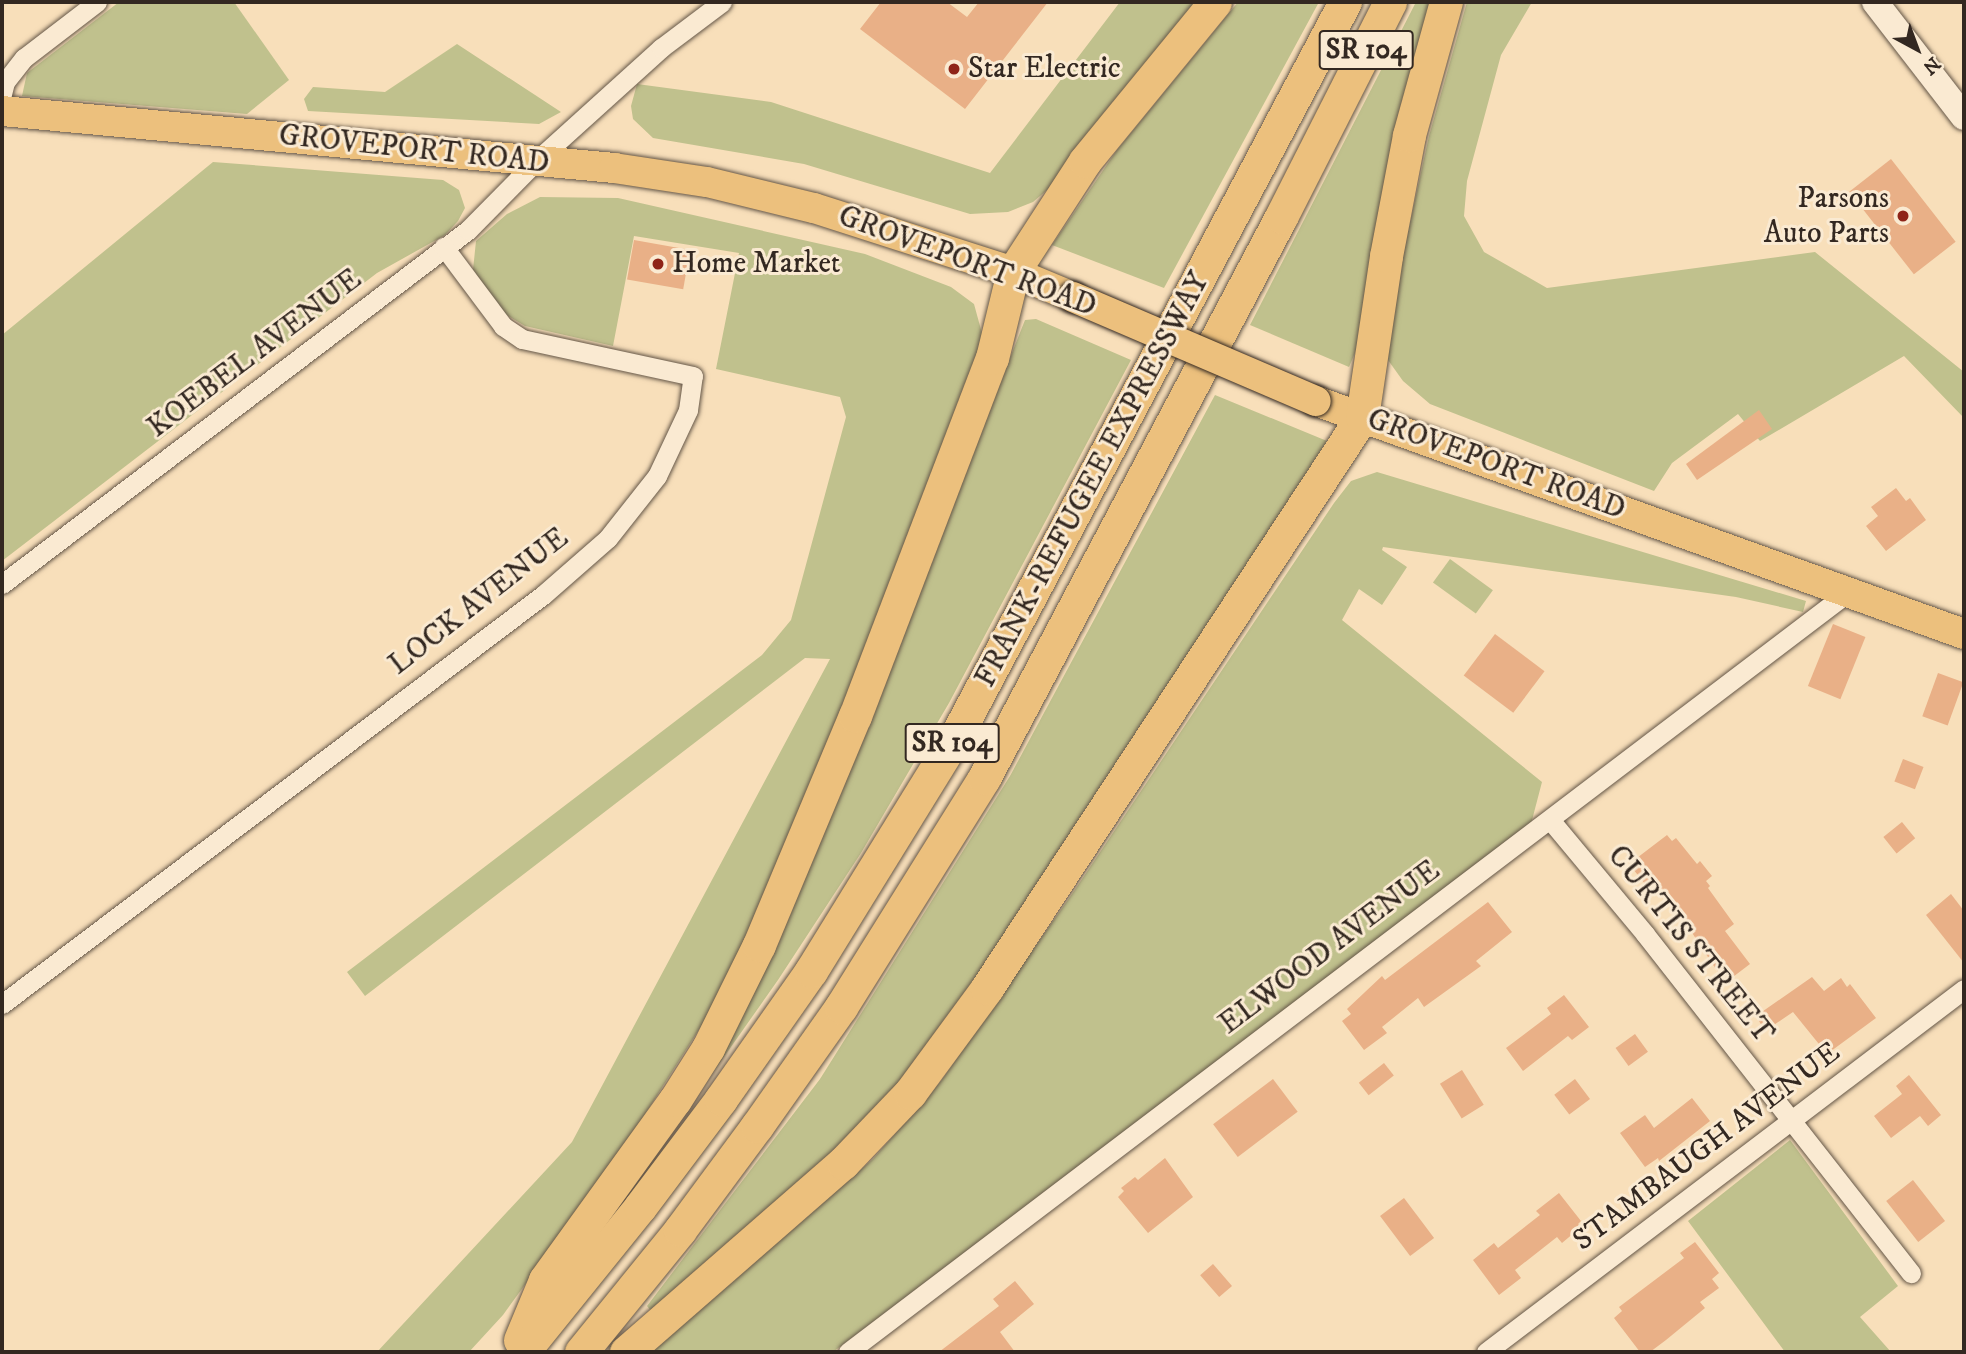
<!DOCTYPE html>
<style>
body{margin:0}
#map{position:relative;width:1966px;height:1354px;overflow:hidden;background:#f8dfba;font-family:"IM FELL DW Pica",serif}
div>[style]{position:absolute}
.green>*{inset:0;background:#c0c18d;transform-origin:0 0}
.building>*{inset:0;background:#e9b087;transform-origin:0 0}
.roads{filter:drop-shadow(0 0 2px #645647) drop-shadow(0 0 2px #645647)}
.street>*{height:19px;margin:-9.5px;padding:0 9.5px;transform-origin:9.5px;border-radius:9.5px;background:#faead2}
.secondary>*{height:26px;margin:-13px;padding:0 13px;transform-origin:13px;border-radius:13px;background:#faead2}
.primary>*{height:30px;margin:-15px;padding:0 15px;transform-origin:15px;border-radius:15px;background:#ecc07d}
.highway>*{height:33px;margin:-16.5px;padding:0 16.5px;transform-origin:16.5px;border-radius:16.5px;background:#ecc07d}
.bridges{filter:drop-shadow(0 0 2px #332821) drop-shadow(0 0 2px #332821)}
.primary-bridge>*{height:30px;margin:-15px;padding:0 15px;transform-origin:15px;border-radius:15px;background:#ecc07d}
.dots>*{width:19px;height:19px;translate:-50% -50%;box-sizing:border-box;border:4px solid #faead2;border-radius:50%}
span{translate:-50% -50%;white-space:nowrap;text-align:center;line-height:1.15;-webkit-text-stroke:6px #faead2;paint-order:stroke}
.shield-label span{padding:2px 5px;background:#faead2;border:2px solid;border-radius:5px;-webkit-text-stroke-width:0}
.shield-label{font-size:28px;color:#332821;font-weight:700}
.poi-label{font-size:30px;color:#332821}
.left{translate:0 -50%;text-align:left}
.right{translate:-100% -50%;text-align:right}
.street-label{font-size:30px;color:#332821}
.frame{position:absolute;inset:0;border:4px solid #332821;pointer-events:none}
.north{position:absolute;left:1882px;top:14px;width:70px;height:70px;-webkit-text-stroke:5px #faead2;paint-order:stroke;rotate:139deg;font-size:19px;font-weight:700;line-height:28px;text-align:center;color:#332821}
.north::after{content:'';display:block;margin:auto;width:24px;height:32px;background:#332821;clip-path:polygon(50% 0,100% 100%,50% 72%,0 100%)}
</style>
<div id="map">
<div class="green">
<div style="clip-path:polygon(119px 2px,234px 2px,289px 80px,247px 114px,22px 96px,27px 73px)"></div>
<div style="clip-path:polygon(1120px 2px,1197px 2px,1061px 178px,1033px 202px,1008px 212px,970px 214px,804px 164px,653px 138px,633px 119px,631px 106px,637px 84px,771px 102px,990px 173px)"></div>
<div style="clip-path:polygon(1238px 2px,1319px 2px,1164px 288px,1052px 245px,1117px 150px)"></div>
<div style="clip-path:polygon(1416px 2px,1437px 2px,1360px 341px,1349px 367px,1250px 325px)"></div>
<div style="clip-path:polygon(1467px 2px,1532px 2px,1501px 55px,1467px 181px,1464px 216px,1484px 252px,1547px 288px,1815px 252px,1964px 372px,1964px 418px,1904px 356px,1760px 441px,1738px 414px,1672px 463px,1654px 491px,1430px 404px,1403px 381px,1388px 360px,1390px 314px,1429px 136px)"></div>
<div style="clip-path:polygon(457px 44px,561px 112px,539px 124px,308px 111px,304px 99px,313px 87px,385px 92px)"></div>
<div style="clip-path:polygon(213px 162px,443px 180px,459px 190px,465px 208px,458px 221px,445px 235px,377px 273px,2px 561px,2px 335px)"></div>
<div style="clip-path:polygon(540px 197px,618px 198px,865px 254px,951px 287px,974px 304px,986px 348px,881px 615px,721px 995px,619px 1155px,503px 1315px,469px 1352px,377px 1352px,572px 1142px,830px 659px,805px 658px,365px 996px,347px 972px,762px 655px,791px 620px,846px 417px,840px 397px,716px 369px,739px 253px,634px 236px,613px 346px,525px 326px,505px 314px,473px 270px,476px 241px,507px 214px)"></div>
<div style="clip-path:polygon(1036px 319px,1131px 360px,949px 703px,861px 853px,778px 980px,700px 1091px,779px 941px,1025px 320px)"></div>
<div style="clip-path:polygon(1215px 395px,1327px 441px,1018px 920px,909px 1074px,830px 1156px,652px 1312px,647px 1306px,820px 1079px,1010px 776px)"></div>
<div style="clip-path:polygon(1377px 472px,1806px 601px,1803px 612px,1736px 597px,1383px 547px,1382px 550px,1407px 567px,1382px 605px,1359px 589px,1342px 620px,1542px 782px,1531px 824px,833px 1352px,651px 1352px,873px 1159px,941px 1081px,1072px 894px,1334px 503px,1351px 481px)"></div>
<div style="left:1450px;top:559px;width:53px;height:29px;rotate:36deg"></div>
<div style="clip-path:polygon(1790px 1140px,1898px 1286px,1860px 1317px,1891px 1352px,1785px 1352px,1688px 1221px)"></div>
</div>
<div class="building">
<div style="clip-path:polygon(881px 2px,947px 2px,967px 17px,979px 2px,1048px 2px,965px 109px,860px 29px)"></div>
<div style="left:1891px;top:159px;width:105px;height:53px;rotate:52deg"></div>
<div style="left:634px;top:240px;width:57px;height:40px;rotate:10deg"></div>
<div style="clip-path:polygon(1759px 410px,1772px 429px,1697px 480px,1686px 464px)"></div>
<div style="clip-path:polygon(1896px 488px,1906px 501px,1910px 498px,1926px 520px,1886px 551px,1866px 526px,1878px 516px,1871px 507px)"></div>
<div style="left:1833px;top:624px;width:35px;height:67px;rotate:22deg"></div>
<div style="left:1495px;top:634px;width:62px;height:52px;rotate:37deg"></div>
<div style="left:1938px;top:673px;width:27px;height:46px;rotate:20deg"></div>
<div style="left:1903px;top:759px;width:22px;height:24px;rotate:21deg"></div>
<div style="left:1902px;top:822px;width:21px;height:24px;rotate:51deg"></div>
<div style="clip-path:polygon(1667px 835px,1672px 841px,1676px 838px,1697px 864px,1700px 861px,1712px 876px,1706px 881px,1710px 886px,1708px 888px,1734px 924px,1725px 931px,1750px 964px,1725px 983px,1685px 922px,1650px 880px,1645px 884px,1629px 864px)"></div>
<div style="clip-path:polygon(1951px 894px,1964px 911px,1964px 963px,1926px 915px)"></div>
<div style="clip-path:polygon(1488px 902px,1512px 932px,1476px 961px,1481px 966px,1424px 1007px,1418px 998px,1382px 1027px,1387px 1033px,1364px 1050px,1342px 1021px,1351px 1014px,1347px 1009px,1382px 976px,1385px 980px)"></div>
<div style="clip-path:polygon(1812px 977px,1824px 991px,1841px 978px,1847px 987px,1850px 984px,1876px 1018px,1827px 1054px,1793px 1012px,1765px 1031px,1756px 1016px)"></div>
<div style="clip-path:polygon(1564px 995px,1589px 1027px,1572px 1040px,1568px 1036px,1523px 1071px,1506px 1048px,1551px 1014px,1547px 1008px)"></div>
<div style="left:1635px;top:1034px;width:22px;height:24px;rotate:54deg"></div>
<div style="left:1384px;top:1063px;width:16px;height:32px;rotate:52deg"></div>
<div style="left:1462px;top:1070px;width:41px;height:26px;rotate:58deg"></div>
<div style="clip-path:polygon(1909px 1075px,1941px 1115px,1928px 1126px,1920px 1116px,1891px 1138px,1874px 1116px,1902px 1094px,1896px 1086px)"></div>
<div style="left:1273px;top:1079px;width:41px;height:75px;rotate:53deg"></div>
<div style="left:1575px;top:1079px;width:25px;height:26px;rotate:53deg"></div>
<div style="clip-path:polygon(1692px 1098px,1710px 1121px,1659px 1161px,1658px 1158px,1645px 1167px,1620px 1133px,1645px 1115px,1654px 1128px)"></div>
<div style="clip-path:polygon(1165px 1158px,1193px 1197px,1148px 1233px,1118px 1197px,1124px 1191px,1121px 1188px,1135px 1177px,1138px 1180px)"></div>
<div style="left:1913px;top:1180px;width:52px;height:34px;rotate:52deg"></div>
<div style="clip-path:polygon(1559px 1193px,1581px 1221px,1578px 1224px,1581px 1227px,1562px 1243px,1557px 1237px,1515px 1270px,1521px 1278px,1499px 1295px,1473px 1260px,1494px 1243px,1498px 1248px,1540px 1215px,1536px 1211px)"></div>
<div style="left:1404px;top:1198px;width:50px;height:30px;rotate:53deg"></div>
<div style="clip-path:polygon(1695px 1242px,1719px 1273px,1712px 1279px,1719px 1288px,1700px 1302px,1705px 1308px,1666px 1340px,1650px 1352px,1640px 1352px,1614px 1318px,1622px 1311px,1619px 1307px,1684px 1258px,1680px 1253px)"></div>
<div style="left:1213px;top:1264px;width:29px;height:17px;rotate:49deg"></div>
<div style="clip-path:polygon(1015px 1281px,1034px 1304px,1000px 1332px,1015px 1352px,939px 1352px,999px 1306px,993px 1299px)"></div>
</div>
<div class="roads">
<div class="street">
<div style="left:2px;top:94px;width:12px;rotate:-76deg"></div>
<div style="left:5px;top:82px;width:31px;rotate:-52deg"></div>
<div style="left:24px;top:58px;width:92px;rotate:-37.5deg"></div>
<div style="left:2px;top:584px;width:585px;rotate:-37.22deg"></div>
<div style="left:468px;top:230px;width:95px;rotate:-45.4deg"></div>
<div style="left:535px;top:162px;width:170px;rotate:-42.1deg"></div>
<div style="left:661px;top:48px;width:76px;rotate:-37deg"></div>
<div style="left:1551px;top:821px;width:147px;rotate:50.2deg"></div>
<div style="left:1645px;top:934px;width:431px;rotate:51.9deg"></div>
<div style="left:2px;top:1004px;width:678px;rotate:-37.09deg"></div>
<div style="left:543px;top:595px;width:86px;rotate:-41.2deg"></div>
<div style="left:608px;top:538px;width:79px;rotate:-51.7deg"></div>
<div style="left:657px;top:476px;width:73px;rotate:-64.8deg"></div>
<div style="left:688px;top:410px;width:34px;rotate:-82deg"></div>
<div style="left:693px;top:376px;width:175px;rotate:-167.8deg"></div>
<div style="left:522px;top:339px;width:23px;rotate:-146deg"></div>
<div style="left:503px;top:326px;width:99px;rotate:-126.8deg"></div>
<div style="left:848px;top:1352px;width:1256px;rotate:-37.23deg"></div>
<div style="left:1486px;top:1352px;width:600px;rotate:-37.21deg"></div>
</div>
<div class="secondary">
<div style="left:1875px;top:2px;width:145px;rotate:52.3deg"></div>
</div>
<div class="primary">
<div style="left:2px;top:111px;width:615px;rotate:5.32deg"></div>
<div style="left:614px;top:168px;width:94px;rotate:8.6deg"></div>
<div style="left:707px;top:182px;width:110px;rotate:13.7deg"></div>
<div style="left:814px;top:208px;width:209px;rotate:17.8deg"></div>
<div style="left:1013px;top:272px;width:65px;rotate:22.6deg"></div>
<div style="left:1316px;top:401px;width:689px;rotate:19.78deg"></div>
</div>
<div class="highway">
<div style="left:520px;top:1340px;width:65px;rotate:-67.4deg"></div>
<div style="left:545px;top:1280px;width:222px;rotate:-54.2deg"></div>
<div style="left:675px;top:1100px;width:62px;rotate:-57.6deg"></div>
<div style="left:708px;top:1048px;width:115px;rotate:-63.7deg"></div>
<div style="left:759px;top:945px;width:248px;rotate:-67.3deg"></div>
<div style="left:855px;top:716px;width:383px;rotate:-69.1deg"></div>
<div style="left:992px;top:358px;width:89px;rotate:-76.3deg"></div>
<div style="left:1013px;top:272px;width:132px;rotate:-57deg"></div>
<div style="left:1085px;top:161px;width:205px;rotate:-50.7deg"></div>
<div style="left:523px;top:1352px;width:186px;rotate:-51.1deg"></div>
<div style="left:640px;top:1207px;width:135px;rotate:-53.1deg"></div>
<div style="left:721px;top:1099px;width:156px;rotate:-54.9deg"></div>
<div style="left:811px;top:971px;width:276px;rotate:-58.3deg"></div>
<div style="left:956px;top:736px;width:831px;rotate:-62.08deg"></div>
<div style="left:581px;top:1352px;width:157px;rotate:-50.9deg"></div>
<div style="left:680px;top:1230px;width:129px;rotate:-53.5deg"></div>
<div style="left:757px;top:1126px;width:146px;rotate:-54.8deg"></div>
<div style="left:841px;top:1007px;width:270px;rotate:-58deg"></div>
<div style="left:984px;top:778px;width:635px;rotate:-62.1deg"></div>
<div style="left:1281px;top:217px;width:241px;rotate:-63.1deg"></div>
<div style="left:626px;top:1352px;width:288px;rotate:-41.1deg"></div>
<div style="left:843px;top:1163px;width:97px;rotate:-46.3deg"></div>
<div style="left:910px;top:1093px;width:130px;rotate:-53.7deg"></div>
<div style="left:987px;top:988px;width:683px;rotate:-56.71deg"></div>
<div style="left:1362px;top:417px;width:163px;rotate:-81.5deg"></div>
<div style="left:1386px;top:256px;width:123px;rotate:-79.2deg"></div>
<div style="left:1409px;top:135px;width:138px;rotate:-74.5deg"></div>
</div>
</div>
<div class="bridges">
<div class="primary-bridge">
<div style="left:1073px;top:297px;width:264px;rotate:23.2deg"></div>
</div>
</div>
<div class="dots">
<div style="left:954px;top:69px;background:#8f2418"></div>
<div style="left:1903px;top:216px;background:#8f2418"></div>
<div style="left:658px;top:264px;background:#8f2418"></div>
</div>
<div class="shield-label">
<span style="left:1366px;top:50px">SR 104</span>
<span style="left:952px;top:743px">SR 104</span>
</div>
<div class="poi-label">
<span class="left" style="left:968px;top:69px">Star Electric</span>
<span class="right" style="left:1889px;top:216px">Parsons<br>Auto Parts</span>
<span class="left" style="left:672px;top:264px">Home Market</span>
</div>
<div class="street-label">
<span style="left:414px;top:150px;rotate:6deg">GROVEPORT ROAD</span>
<span style="left:967px;top:262px;rotate:20deg">GROVEPORT ROAD</span>
<span style="left:255px;top:354px;rotate:-37deg">KOEBEL AVENUE</span>
<span style="left:1496px;top:465px;rotate:20deg">GROVEPORT ROAD</span>
<span style="left:1093px;top:480px;rotate:-62deg">FRANK-REFUGEE EXPRESSWAY</span>
<span style="left:479px;top:602px;rotate:-38deg">LOCK AVENUE</span>
<span style="left:1690px;top:945px;rotate:51deg">CURTIS STREET</span>
<span style="left:1330px;top:948px;rotate:-37deg">ELWOOD AVENUE</span>
<span style="left:1707px;top:1147px;rotate:-37deg">STAMBAUGH AVENUE</span>
</div>
<div class="frame"></div>
<div class="north">N</div>
</div>
